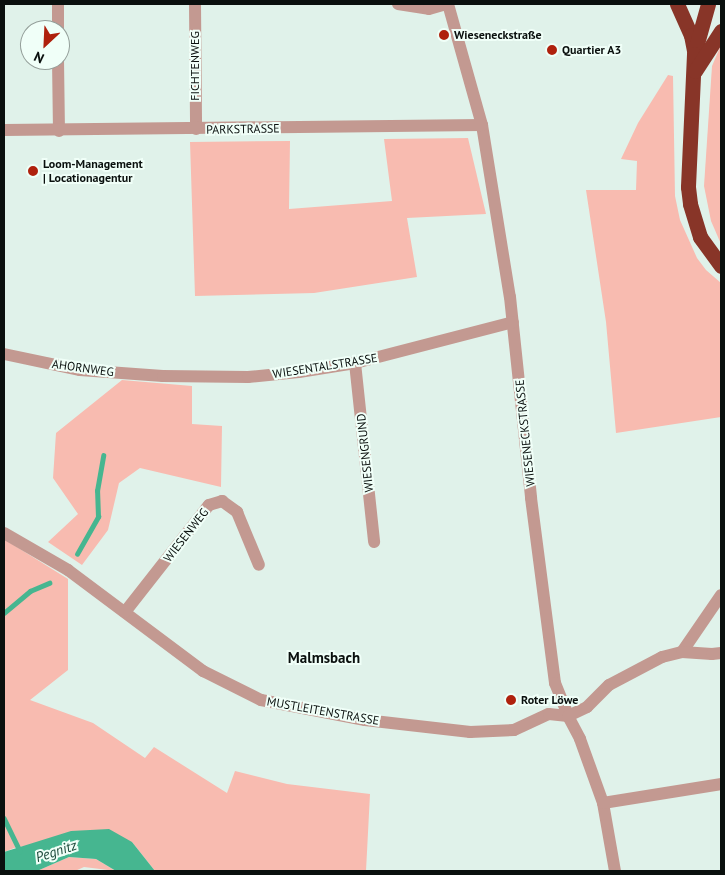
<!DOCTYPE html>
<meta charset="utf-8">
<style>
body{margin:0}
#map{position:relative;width:725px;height:875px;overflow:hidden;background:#e0f2ea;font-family:"PT Sans",sans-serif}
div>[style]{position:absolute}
.green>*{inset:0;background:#f8bbb0}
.water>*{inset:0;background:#46b690}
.stream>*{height:4.5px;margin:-2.25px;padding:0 2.25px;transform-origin:2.25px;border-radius:2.25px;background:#46b690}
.minor>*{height:12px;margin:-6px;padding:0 6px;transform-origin:6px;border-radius:6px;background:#c39991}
.motorway>*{height:15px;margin:-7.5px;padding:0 7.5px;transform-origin:7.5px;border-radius:7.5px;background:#883528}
.dots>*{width:14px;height:14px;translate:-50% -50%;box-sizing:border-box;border:2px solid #f0fff8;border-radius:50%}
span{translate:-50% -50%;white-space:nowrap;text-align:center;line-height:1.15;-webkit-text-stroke:4px #f0fff8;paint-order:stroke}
.poi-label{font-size:12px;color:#0a100e;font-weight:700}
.left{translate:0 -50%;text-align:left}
.street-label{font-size:12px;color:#0a100e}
.water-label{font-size:14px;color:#194838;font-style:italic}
.quarter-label{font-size:15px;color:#0a100e;font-weight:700}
.frame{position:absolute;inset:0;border:5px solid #0a100e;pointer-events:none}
.north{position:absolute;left:20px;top:20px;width:50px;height:50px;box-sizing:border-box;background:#f0fff8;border:1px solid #949f9a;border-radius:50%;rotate:205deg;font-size:14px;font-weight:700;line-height:20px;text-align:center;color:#0a100e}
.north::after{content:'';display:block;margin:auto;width:18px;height:22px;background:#af210d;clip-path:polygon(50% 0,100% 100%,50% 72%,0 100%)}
</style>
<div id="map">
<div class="green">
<div style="clip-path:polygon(721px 45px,721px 244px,711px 221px,704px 186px,712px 66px)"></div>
<div style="clip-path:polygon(668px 75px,673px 76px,675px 196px,680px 220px,697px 258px,706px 270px,721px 283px,721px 417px,616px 433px,606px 322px,586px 190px,636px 190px,637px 161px,621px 159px,638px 123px)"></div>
<div style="clip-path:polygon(468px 138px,486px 214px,407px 218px,417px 277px,314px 293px,195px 296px,190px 142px,290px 141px,289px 209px,392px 201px,384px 139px)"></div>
<div style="clip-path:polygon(122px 380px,192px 386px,192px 424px,222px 426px,221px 487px,140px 468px,119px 483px,108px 530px,82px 565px,48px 542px,78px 514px,53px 478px,56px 433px)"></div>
<div style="clip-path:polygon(4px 539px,68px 579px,68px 670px,30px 700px,93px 723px,145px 758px,154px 747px,227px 793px,235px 771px,287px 784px,370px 794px,366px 871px,155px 871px,132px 842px,17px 847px,4px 852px)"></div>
<div style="clip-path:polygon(69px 857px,96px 859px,116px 871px,84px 867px,75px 871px,37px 871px)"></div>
</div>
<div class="water">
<div style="clip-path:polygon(109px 829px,132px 842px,155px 871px,116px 871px,96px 859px,69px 857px,37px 871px,4px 871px,4px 852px,71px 831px)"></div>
</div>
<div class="stream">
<div style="left:77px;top:554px;width:43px;rotate:-60.4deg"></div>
<div style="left:98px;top:517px;width:26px;rotate:-92deg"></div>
<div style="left:97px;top:491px;width:36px;rotate:-80deg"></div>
<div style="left:4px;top:613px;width:34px;rotate:-40deg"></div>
<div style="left:30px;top:591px;width:21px;rotate:-23deg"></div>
<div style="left:4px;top:818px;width:37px;rotate:64deg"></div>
</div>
<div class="minor">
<div style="left:58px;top:4px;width:26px;rotate:90deg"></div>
<div style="left:195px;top:4px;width:125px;rotate:89.5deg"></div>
<div style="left:398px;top:4px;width:31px;rotate:9deg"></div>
<div style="left:429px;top:9px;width:18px;rotate:-16deg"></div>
<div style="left:448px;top:4px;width:126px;rotate:74.3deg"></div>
<div style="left:482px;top:125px;width:174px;rotate:80.8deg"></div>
<div style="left:510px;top:297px;width:202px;rotate:84deg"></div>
<div style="left:531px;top:498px;width:187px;rotate:82.6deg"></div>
<div style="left:555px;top:683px;width:35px;rotate:68deg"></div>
<div style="left:568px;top:716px;width:26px;rotate:62deg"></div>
<div style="left:580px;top:739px;width:68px;rotate:70.2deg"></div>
<div style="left:603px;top:803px;width:69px;rotate:80deg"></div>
<div style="left:58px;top:60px;width:71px;rotate:89.2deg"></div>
<div style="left:4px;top:130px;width:478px;rotate:-0.6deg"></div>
<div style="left:4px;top:354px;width:78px;rotate:11.9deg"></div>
<div style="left:80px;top:370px;width:83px;rotate:4.1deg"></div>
<div style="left:163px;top:376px;width:85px;rotate:0.7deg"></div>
<div style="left:248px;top:377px;width:51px;rotate:-5.6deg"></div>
<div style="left:299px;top:372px;width:57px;rotate:-9.1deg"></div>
<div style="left:355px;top:363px;width:163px;rotate:-14.5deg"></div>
<div style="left:355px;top:363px;width:180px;rotate:83.9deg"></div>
<div style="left:4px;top:533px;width:74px;rotate:30deg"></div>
<div style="left:68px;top:570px;width:169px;rotate:36.8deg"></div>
<div style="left:203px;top:671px;width:65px;rotate:26.6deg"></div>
<div style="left:261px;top:700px;width:106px;rotate:10.9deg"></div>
<div style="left:365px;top:720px;width:106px;rotate:6.5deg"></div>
<div style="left:470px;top:732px;width:44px;rotate:-2.6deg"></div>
<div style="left:514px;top:730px;width:38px;rotate:-25deg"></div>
<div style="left:549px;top:714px;width:19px;rotate:6deg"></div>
<div style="left:125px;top:612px;width:136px;rotate:-51.9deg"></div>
<div style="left:209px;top:505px;width:14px;rotate:-17deg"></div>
<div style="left:222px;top:501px;width:19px;rotate:36deg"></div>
<div style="left:237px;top:512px;width:57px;rotate:67.5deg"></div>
<div style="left:682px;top:652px;width:69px;rotate:-55.6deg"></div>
<div style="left:568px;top:716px;width:21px;rotate:-25deg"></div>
<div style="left:587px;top:707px;width:31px;rotate:-45deg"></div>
<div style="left:609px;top:685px;width:60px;rotate:-27.8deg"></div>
<div style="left:662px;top:657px;width:21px;rotate:-14deg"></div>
<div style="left:682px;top:652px;width:30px;rotate:4deg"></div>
<div style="left:712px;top:654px;width:9px;rotate:-6deg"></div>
<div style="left:603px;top:803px;width:120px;rotate:-9.1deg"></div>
</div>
<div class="motorway">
<div style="left:677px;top:4px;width:34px;rotate:66deg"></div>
<div style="left:691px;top:35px;width:15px;rotate:79deg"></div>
<div style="left:708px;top:4px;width:52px;rotate:105.6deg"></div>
<div style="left:694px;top:54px;width:133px;rotate:92.6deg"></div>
<div style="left:688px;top:187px;width:17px;rotate:83deg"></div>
<div style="left:690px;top:204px;width:34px;rotate:73deg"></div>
<div style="left:700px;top:237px;width:36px;rotate:54deg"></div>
<div style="left:695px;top:71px;width:48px;rotate:-57deg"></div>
</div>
<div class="dots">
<div style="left:444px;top:35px;background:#af210d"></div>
<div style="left:552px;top:50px;background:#af210d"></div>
<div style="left:33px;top:171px;background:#af210d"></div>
<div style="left:511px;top:700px;background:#af210d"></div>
</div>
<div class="poi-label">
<span class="left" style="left:454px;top:35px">Wieseneckstraße</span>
<span class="left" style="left:562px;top:50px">Quartier A3</span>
<span class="left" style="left:43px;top:171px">Loom-Management<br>| Locationagentur</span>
<span class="left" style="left:521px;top:700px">Roter Löwe</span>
</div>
<div class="street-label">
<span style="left:195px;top:66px;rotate:-90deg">FICHTENWEG</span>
<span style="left:243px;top:129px;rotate:-1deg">PARKSTRASSE</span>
<span style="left:325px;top:366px;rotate:-9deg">WIESENTALSTRASSE</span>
<span style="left:83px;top:368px;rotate:8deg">AHORNWEG</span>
<span style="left:525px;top:433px;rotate:-96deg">WIESENECKSTRASSE</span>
<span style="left:365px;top:453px;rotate:-96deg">WIESENGRUND</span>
<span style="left:186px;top:535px;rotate:-52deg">WIESENWEG</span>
<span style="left:323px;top:711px;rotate:10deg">MUSTLEITENSTRASSE</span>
</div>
<div class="water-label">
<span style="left:56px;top:851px;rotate:-18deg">Pegnitz</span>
</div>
<div class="quarter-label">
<span style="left:324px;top:658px">Malmsbach</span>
</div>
<div class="frame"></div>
<div class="north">N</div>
</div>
